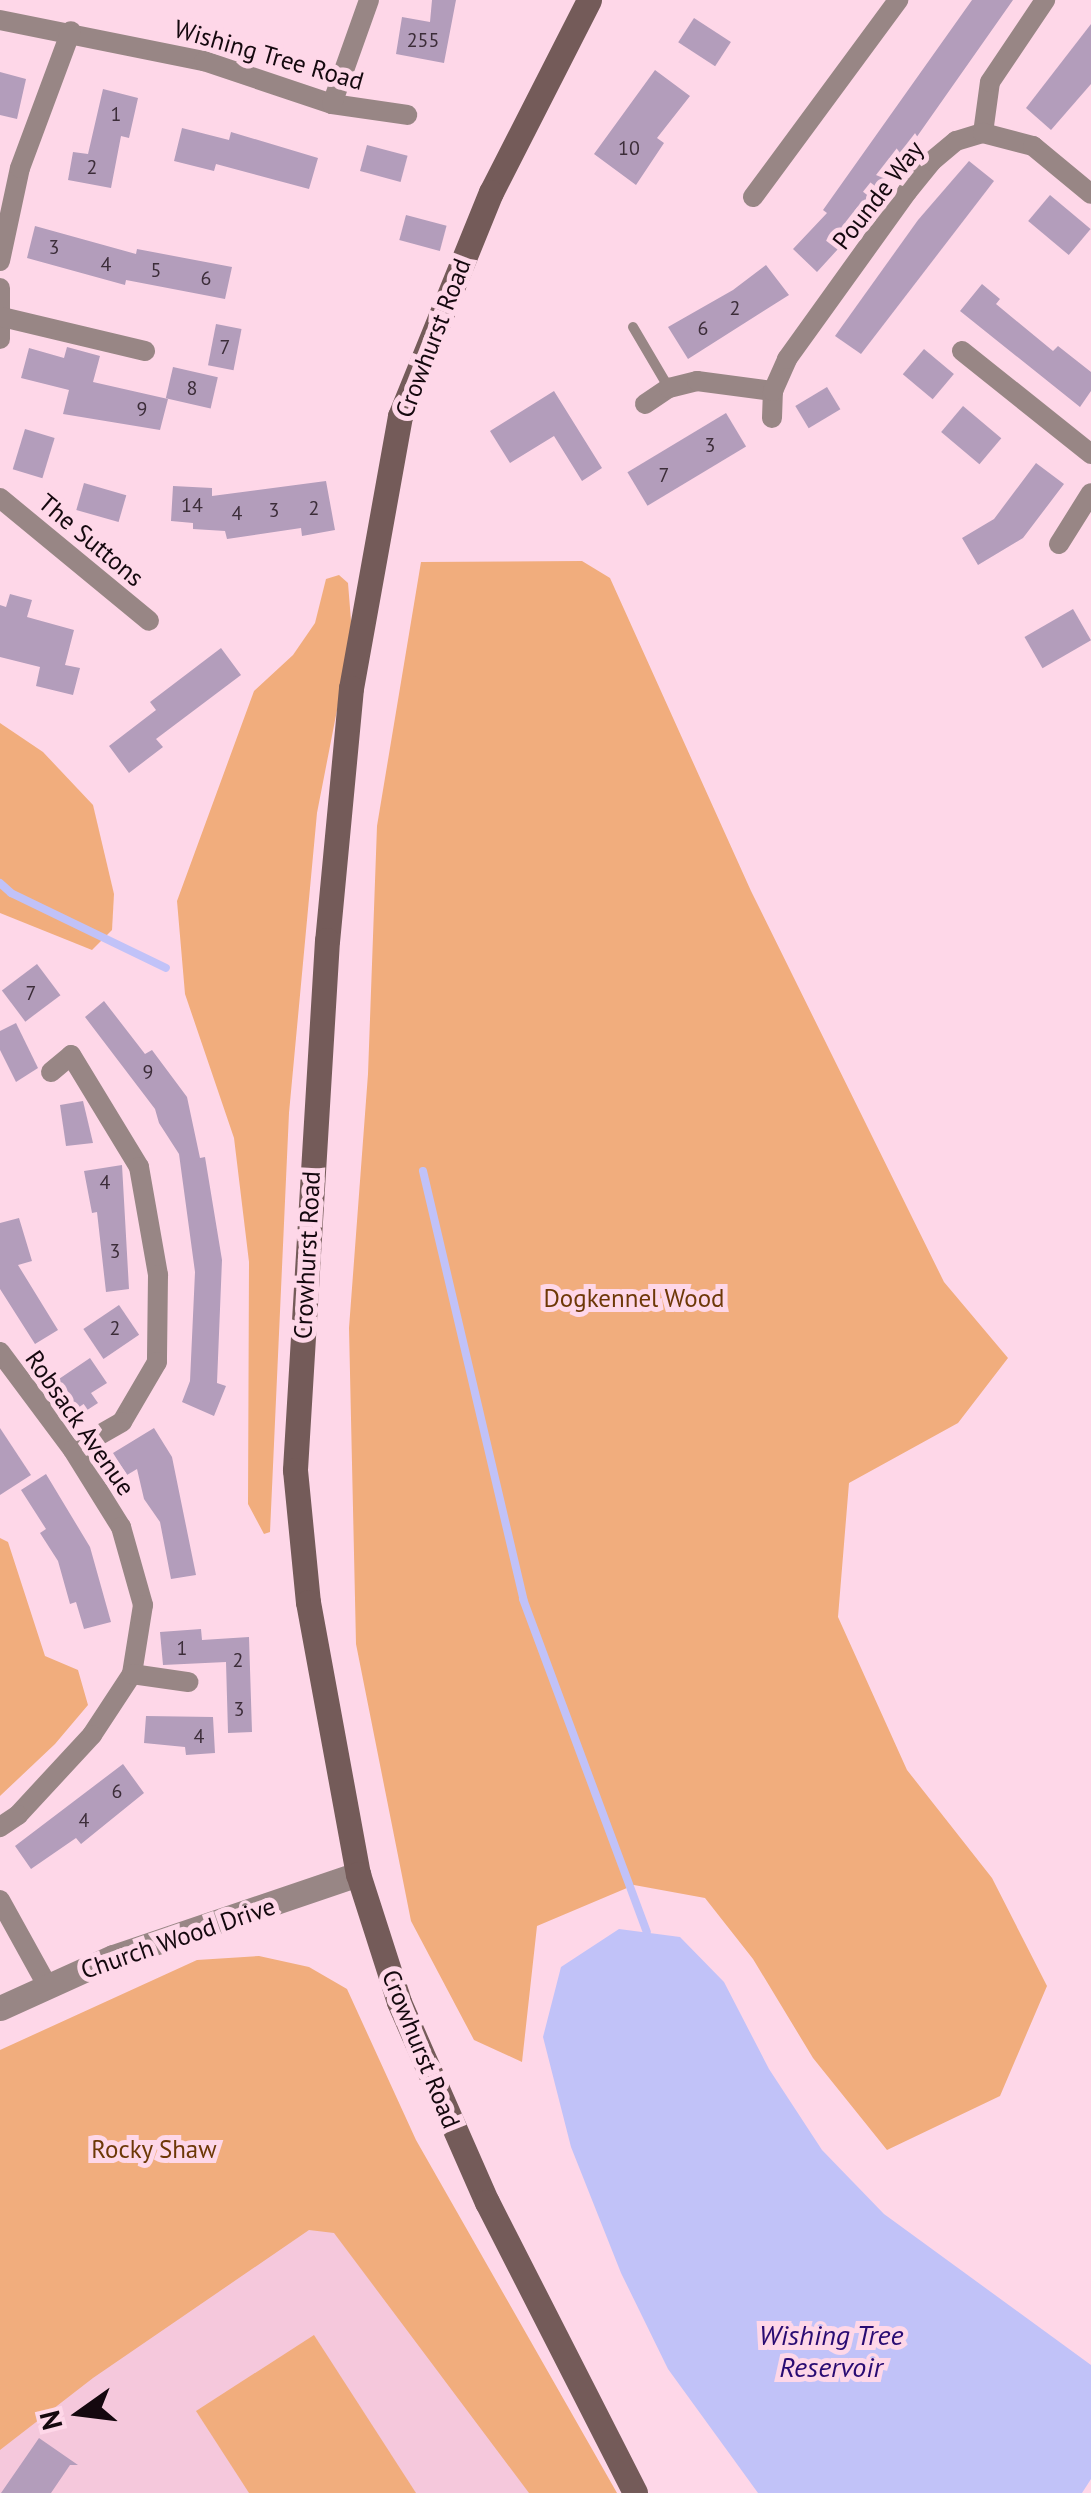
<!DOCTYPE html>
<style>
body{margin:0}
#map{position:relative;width:1091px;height:2493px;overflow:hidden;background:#fed7e8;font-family:"PT Sans",sans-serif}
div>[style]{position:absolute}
.built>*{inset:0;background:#f5c8dc}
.green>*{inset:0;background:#f1ad7d}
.water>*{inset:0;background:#c1c2f8}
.stream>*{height:8px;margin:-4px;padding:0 4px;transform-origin:4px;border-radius:4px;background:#c1c2f8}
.building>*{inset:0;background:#b39dbb;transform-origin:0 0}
.service>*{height:10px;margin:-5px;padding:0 5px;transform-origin:5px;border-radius:5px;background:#988685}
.minor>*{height:20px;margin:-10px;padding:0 10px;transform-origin:10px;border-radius:10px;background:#988685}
.tertiary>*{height:25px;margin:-12.5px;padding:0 12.5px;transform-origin:12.5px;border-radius:12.5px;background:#988685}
.secondary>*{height:25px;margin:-12.5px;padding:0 12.5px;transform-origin:12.5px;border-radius:12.5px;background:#745b59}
span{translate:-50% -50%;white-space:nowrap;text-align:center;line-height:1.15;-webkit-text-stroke:10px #fed7e8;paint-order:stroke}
.number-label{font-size:20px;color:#3c2d39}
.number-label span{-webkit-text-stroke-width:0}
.street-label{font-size:25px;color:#14080e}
.park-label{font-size:25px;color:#6d3807}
.water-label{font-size:28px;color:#290b72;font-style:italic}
.north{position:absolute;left:30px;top:2363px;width:100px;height:100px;-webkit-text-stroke:8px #fed7e8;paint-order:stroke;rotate:256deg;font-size:28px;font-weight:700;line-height:40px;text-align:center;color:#14080e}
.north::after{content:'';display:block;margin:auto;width:35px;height:45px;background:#14080e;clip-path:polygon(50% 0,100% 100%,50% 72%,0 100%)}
</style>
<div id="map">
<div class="built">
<div style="clip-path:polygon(323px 2205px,559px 2493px,0 2493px,0 2449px,68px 2356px)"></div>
</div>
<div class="green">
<div style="clip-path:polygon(582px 561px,610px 578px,751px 891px,944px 1282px,1008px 1358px,958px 1423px,849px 1483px,838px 1617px,907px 1770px,992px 1878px,1047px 1986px,1000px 2096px,887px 2150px,813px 2058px,753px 1959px,705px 1898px,634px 1885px,537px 1926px,522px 2062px,474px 2040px,411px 1921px,356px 1644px,349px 1328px,368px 1074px,377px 826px,421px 562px)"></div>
<div style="clip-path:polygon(339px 575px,348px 583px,352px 633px,317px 813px,289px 1113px,270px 1532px,264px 1534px,248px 1504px,249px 1262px,234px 1138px,185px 994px,177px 901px,254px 691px,293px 655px,315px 623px,326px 579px)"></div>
<div style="clip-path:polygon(0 723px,43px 752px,93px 805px,114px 894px,112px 930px,92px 950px,0 913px)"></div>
<div style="clip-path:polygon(0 1538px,8px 1542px,45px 1656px,78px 1670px,88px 1705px,55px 1744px,0 1796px)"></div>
<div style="clip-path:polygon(259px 1956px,309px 1967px,347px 1989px,416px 2140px,617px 2493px,529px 2493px,334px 2233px,309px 2230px,93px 2378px,0 2450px,0 2050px,197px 1960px)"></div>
<div style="clip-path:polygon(314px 2335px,416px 2493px,249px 2493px,196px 2411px)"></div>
</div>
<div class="water">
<div style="clip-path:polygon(619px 1929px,680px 1937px,724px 1982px,769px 2069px,822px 2150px,884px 2214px,1091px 2365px,1091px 2479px,1082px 2493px,758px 2493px,668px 2369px,621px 2273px,571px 2147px,543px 2037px,561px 1967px)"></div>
</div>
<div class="stream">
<div style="left:0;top:883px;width:15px;rotate:42deg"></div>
<div style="left:11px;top:893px;width:172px;rotate:25.8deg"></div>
<div style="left:423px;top:1171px;width:440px;rotate:76.8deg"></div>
<div style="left:523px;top:1599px;width:355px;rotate:69.6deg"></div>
</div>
<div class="building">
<div style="clip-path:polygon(432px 0,456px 0,444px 63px,396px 54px,402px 17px,430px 22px)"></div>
<div style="clip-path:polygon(972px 0,1013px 0,838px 249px,817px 272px,793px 249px,827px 213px,823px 210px)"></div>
<div style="left:694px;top:18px;width:44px;height:29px;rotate:33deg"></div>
<div style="clip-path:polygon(1091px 24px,1091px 84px,1051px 130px,1026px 108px)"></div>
<div style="clip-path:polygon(655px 70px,690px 96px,657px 138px,664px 143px,636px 185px,594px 154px)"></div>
<div style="clip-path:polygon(0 72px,26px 79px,17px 119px,0 115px)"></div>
<div style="clip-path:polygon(103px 89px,138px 98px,129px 138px,121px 136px,111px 188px,68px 180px,73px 152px,88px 154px)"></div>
<div style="clip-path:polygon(182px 128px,229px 140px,231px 132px,318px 158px,309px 189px,216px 164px,214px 171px,174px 161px)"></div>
<div style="left:367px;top:145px;width:42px;height:27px;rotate:15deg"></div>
<div style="clip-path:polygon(969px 161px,994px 181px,861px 354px,835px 336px,918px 220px)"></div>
<div style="left:1050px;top:195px;width:53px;height:34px;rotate:40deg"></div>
<div style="left:406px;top:215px;width:42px;height:26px;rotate:15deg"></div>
<div style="clip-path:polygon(35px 226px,136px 254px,137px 249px,232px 267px,225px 299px,126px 280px,125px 285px,27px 258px)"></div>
<div style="clip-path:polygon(766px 265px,789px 295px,688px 359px,668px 327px,733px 290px)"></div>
<div style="clip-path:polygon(982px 284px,1000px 299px,996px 304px,1053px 351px,1058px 346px,1091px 372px,1091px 391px,1080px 407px,960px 311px)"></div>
<div style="left:216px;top:324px;width:26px;height:42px;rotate:11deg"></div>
<div style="clip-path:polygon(67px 347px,100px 356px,93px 382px,168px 399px,160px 430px,63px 414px,69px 390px,21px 378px,29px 348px,64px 358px)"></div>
<div style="left:924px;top:349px;width:39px;height:33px;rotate:40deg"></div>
<div style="left:173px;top:367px;width:46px;height:32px;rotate:13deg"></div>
<div style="left:827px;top:387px;width:26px;height:37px;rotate:59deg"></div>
<div style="clip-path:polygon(554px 391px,602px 468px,582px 481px,554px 436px,510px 463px,490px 431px)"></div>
<div style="left:963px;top:406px;width:50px;height:34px;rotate:40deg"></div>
<div style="left:726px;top:413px;width:39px;height:115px;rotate:59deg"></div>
<div style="left:25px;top:429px;width:31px;height:42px;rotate:17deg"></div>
<div style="clip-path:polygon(1036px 463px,1064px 484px,1023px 538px,978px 565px,962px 538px,994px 519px)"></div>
<div style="clip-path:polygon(326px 481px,335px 530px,302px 536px,301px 528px,227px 539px,225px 531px,193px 529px,193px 523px,171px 521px,173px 486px,212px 488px,212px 496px)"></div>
<div style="left:84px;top:483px;width:44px;height:28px;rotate:16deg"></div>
<div style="clip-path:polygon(10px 594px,32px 600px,27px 617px,74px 630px,65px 665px,80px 668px,73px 695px,36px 686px,40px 667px,0 657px,0 605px,6px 607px)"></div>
<div style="left:1073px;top:609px;width:36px;height:56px;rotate:60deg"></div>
<div style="clip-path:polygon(221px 648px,241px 675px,156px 739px,163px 747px,129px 773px,109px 746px,156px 710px,150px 702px)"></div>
<div style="left:37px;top:964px;width:39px;height:44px;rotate:53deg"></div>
<div style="clip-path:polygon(104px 1001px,145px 1054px,152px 1050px,187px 1097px,200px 1158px,205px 1157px,222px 1260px,217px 1383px,226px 1386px,214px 1416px,182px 1402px,190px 1381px,195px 1272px,179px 1154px,159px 1123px,155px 1109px,85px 1017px)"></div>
<div style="clip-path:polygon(16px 1023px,38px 1068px,16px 1082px,0 1050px,0 1031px)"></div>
<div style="clip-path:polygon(83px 1101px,93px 1143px,66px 1146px,60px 1105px)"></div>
<div style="clip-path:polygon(122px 1165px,129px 1289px,106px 1292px,97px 1212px,92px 1213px,84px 1171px)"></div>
<div style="clip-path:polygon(19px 1218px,32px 1261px,18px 1265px,58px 1330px,35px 1344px,0 1289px,0 1223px)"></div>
<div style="left:119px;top:1305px;width:36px;height:43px;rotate:56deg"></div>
<div style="clip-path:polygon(90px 1358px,107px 1383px,91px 1393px,98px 1403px,75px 1418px,53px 1383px)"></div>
<div style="clip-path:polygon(0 1428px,31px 1475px,0 1495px)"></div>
<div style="clip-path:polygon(154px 1428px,172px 1457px,196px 1575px,171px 1579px,160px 1522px,144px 1499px,137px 1469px,127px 1475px,113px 1453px)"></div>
<div style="clip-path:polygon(46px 1474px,90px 1547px,111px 1622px,84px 1629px,76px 1602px,70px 1604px,58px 1561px,40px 1533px,46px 1529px,21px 1490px)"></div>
<div style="clip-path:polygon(201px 1629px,202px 1640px,249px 1637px,252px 1732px,228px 1733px,226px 1662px,163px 1665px,160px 1632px)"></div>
<div style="clip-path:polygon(146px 1716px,213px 1717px,215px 1753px,186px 1755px,185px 1747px,144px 1743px)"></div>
<div style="clip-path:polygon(123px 1764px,144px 1793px,81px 1844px,76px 1838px,31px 1869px,15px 1846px)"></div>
<div style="clip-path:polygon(39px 2438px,78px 2465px,70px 2465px,51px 2493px,1px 2493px)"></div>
</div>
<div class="service">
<div style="left:633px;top:327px;width:71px;rotate:59.5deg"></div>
</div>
<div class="minor">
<div style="left:0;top:20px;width:208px;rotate:11.4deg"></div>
<div style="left:204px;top:61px;width:135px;rotate:18.6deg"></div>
<div style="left:332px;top:104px;width:76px;rotate:8.3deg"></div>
<div style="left:332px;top:104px;width:110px;rotate:-70.4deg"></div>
<div style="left:983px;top:133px;width:51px;rotate:-82.2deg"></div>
<div style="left:990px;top:82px;width:99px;rotate:-56.1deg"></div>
<div style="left:753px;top:197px;width:245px;rotate:-53.6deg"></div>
<div style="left:0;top:261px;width:95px;rotate:-77.9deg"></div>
<div style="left:20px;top:168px;width:146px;rotate:-69.6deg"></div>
<div style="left:0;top:288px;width:51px;rotate:90deg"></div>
<div style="left:2px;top:317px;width:147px;rotate:13.4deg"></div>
<div style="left:962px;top:351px;width:165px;rotate:38.6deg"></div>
<div style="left:645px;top:404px;width:29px;rotate:-34deg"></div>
<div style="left:669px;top:388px;width:29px;rotate:-14deg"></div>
<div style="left:697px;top:381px;width:77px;rotate:7.5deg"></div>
<div style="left:772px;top:418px;width:27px;rotate:-88deg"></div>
<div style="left:773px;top:391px;width:35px;rotate:-66deg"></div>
<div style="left:787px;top:359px;width:206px;rotate:-54.3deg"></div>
<div style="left:907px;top:192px;width:40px;rotate:-51deg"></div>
<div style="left:932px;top:161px;width:31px;rotate:-40deg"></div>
<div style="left:956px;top:141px;width:28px;rotate:-17deg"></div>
<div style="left:983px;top:133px;width:52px;rotate:14.6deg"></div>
<div style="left:1033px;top:146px;width:75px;rotate:39.6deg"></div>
<div style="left:0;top:498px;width:193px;rotate:39.5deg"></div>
<div style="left:1059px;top:544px;width:60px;rotate:-57.9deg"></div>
<div style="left:51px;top:1072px;width:26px;rotate:-40deg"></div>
<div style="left:71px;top:1055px;width:131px;rotate:58.7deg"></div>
<div style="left:139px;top:1167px;width:110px;rotate:80deg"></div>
<div style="left:158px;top:1275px;width:87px;rotate:90.7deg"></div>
<div style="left:157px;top:1362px;width:69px;rotate:120.3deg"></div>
<div style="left:122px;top:1422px;width:56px;rotate:150.3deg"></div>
<div style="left:0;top:1352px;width:122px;rotate:53.3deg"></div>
<div style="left:73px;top:1450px;width:91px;rotate:58.1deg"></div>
<div style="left:121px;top:1527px;width:81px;rotate:74.2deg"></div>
<div style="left:143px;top:1605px;width:70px;rotate:99.1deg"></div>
<div style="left:132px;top:1674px;width:73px;rotate:123.3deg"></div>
<div style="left:92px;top:1735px;width:109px;rotate:132.8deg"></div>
<div style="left:18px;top:1815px;width:22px;rotate:146deg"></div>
<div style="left:132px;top:1674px;width:57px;rotate:8.1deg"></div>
<div style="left:0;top:1900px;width:97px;rotate:61.1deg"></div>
</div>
<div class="tertiary">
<div style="left:0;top:2008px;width:124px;rotate:-24.3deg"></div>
<div style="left:113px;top:1957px;width:259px;rotate:-18.7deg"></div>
</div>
<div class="secondary">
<div style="left:589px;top:0;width:216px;rotate:117deg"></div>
<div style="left:491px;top:192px;width:242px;rotate:112.1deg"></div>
<div style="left:400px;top:416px;width:276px;rotate:100.2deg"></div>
<div style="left:351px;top:688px;width:253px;rotate:95.4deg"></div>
<div style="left:327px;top:940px;width:531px;rotate:93.46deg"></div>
<div style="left:295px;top:1470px;width:133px;rotate:84.4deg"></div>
<div style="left:308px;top:1602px;width:277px;rotate:79.6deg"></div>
<div style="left:358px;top:1874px;width:134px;rotate:72.2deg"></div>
<div style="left:399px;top:2002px;width:219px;rotate:66.3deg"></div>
<div style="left:487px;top:2202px;width:326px;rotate:63deg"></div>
</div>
<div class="number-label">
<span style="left:423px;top:40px">255</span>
<span style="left:116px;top:114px">1</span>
<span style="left:629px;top:148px">10</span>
<span style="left:92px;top:167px">2</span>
<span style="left:54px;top:247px">3</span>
<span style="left:106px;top:264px">4</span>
<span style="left:156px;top:270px">5</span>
<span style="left:206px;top:278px">6</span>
<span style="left:735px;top:308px">2</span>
<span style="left:703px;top:328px">6</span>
<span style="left:225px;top:347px">7</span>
<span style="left:192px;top:388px">8</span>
<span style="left:142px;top:409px">9</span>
<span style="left:710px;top:445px">3</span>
<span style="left:664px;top:475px">7</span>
<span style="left:192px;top:505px">14</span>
<span style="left:314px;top:508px">2</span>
<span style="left:274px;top:510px">3</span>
<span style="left:237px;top:513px">4</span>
<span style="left:31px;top:993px">7</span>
<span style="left:148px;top:1072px">9</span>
<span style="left:105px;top:1182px">4</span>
<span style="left:115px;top:1251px">3</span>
<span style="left:115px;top:1328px">2</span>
<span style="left:182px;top:1648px">1</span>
<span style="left:238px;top:1660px">2</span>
<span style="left:239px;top:1709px">3</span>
<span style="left:199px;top:1736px">4</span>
<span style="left:117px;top:1791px">6</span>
<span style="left:84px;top:1820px">4</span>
</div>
<div class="street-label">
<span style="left:269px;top:55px;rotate:16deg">Wishing Tree Road</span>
<span style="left:878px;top:195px;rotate:-52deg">Pounde Way</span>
<span style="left:433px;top:338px;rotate:-69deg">Crowhurst Road</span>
<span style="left:91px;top:540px;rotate:40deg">The Suttons</span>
<span style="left:307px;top:1255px;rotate:-87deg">Crowhurst Road</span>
<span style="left:80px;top:1423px;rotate:55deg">Robsack Avenue</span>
<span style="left:178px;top:1938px;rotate:-19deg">Church Wood Drive</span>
<span style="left:421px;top:2049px;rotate:68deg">Crowhurst Road</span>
</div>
<div class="park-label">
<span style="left:634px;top:1298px">Dogkennel Wood</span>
<span style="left:154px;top:2149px">Rocky Shaw</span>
</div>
<div class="water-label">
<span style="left:831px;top:2351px">Wishing Tree<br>Reservoir</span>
</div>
<div class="north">N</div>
</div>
